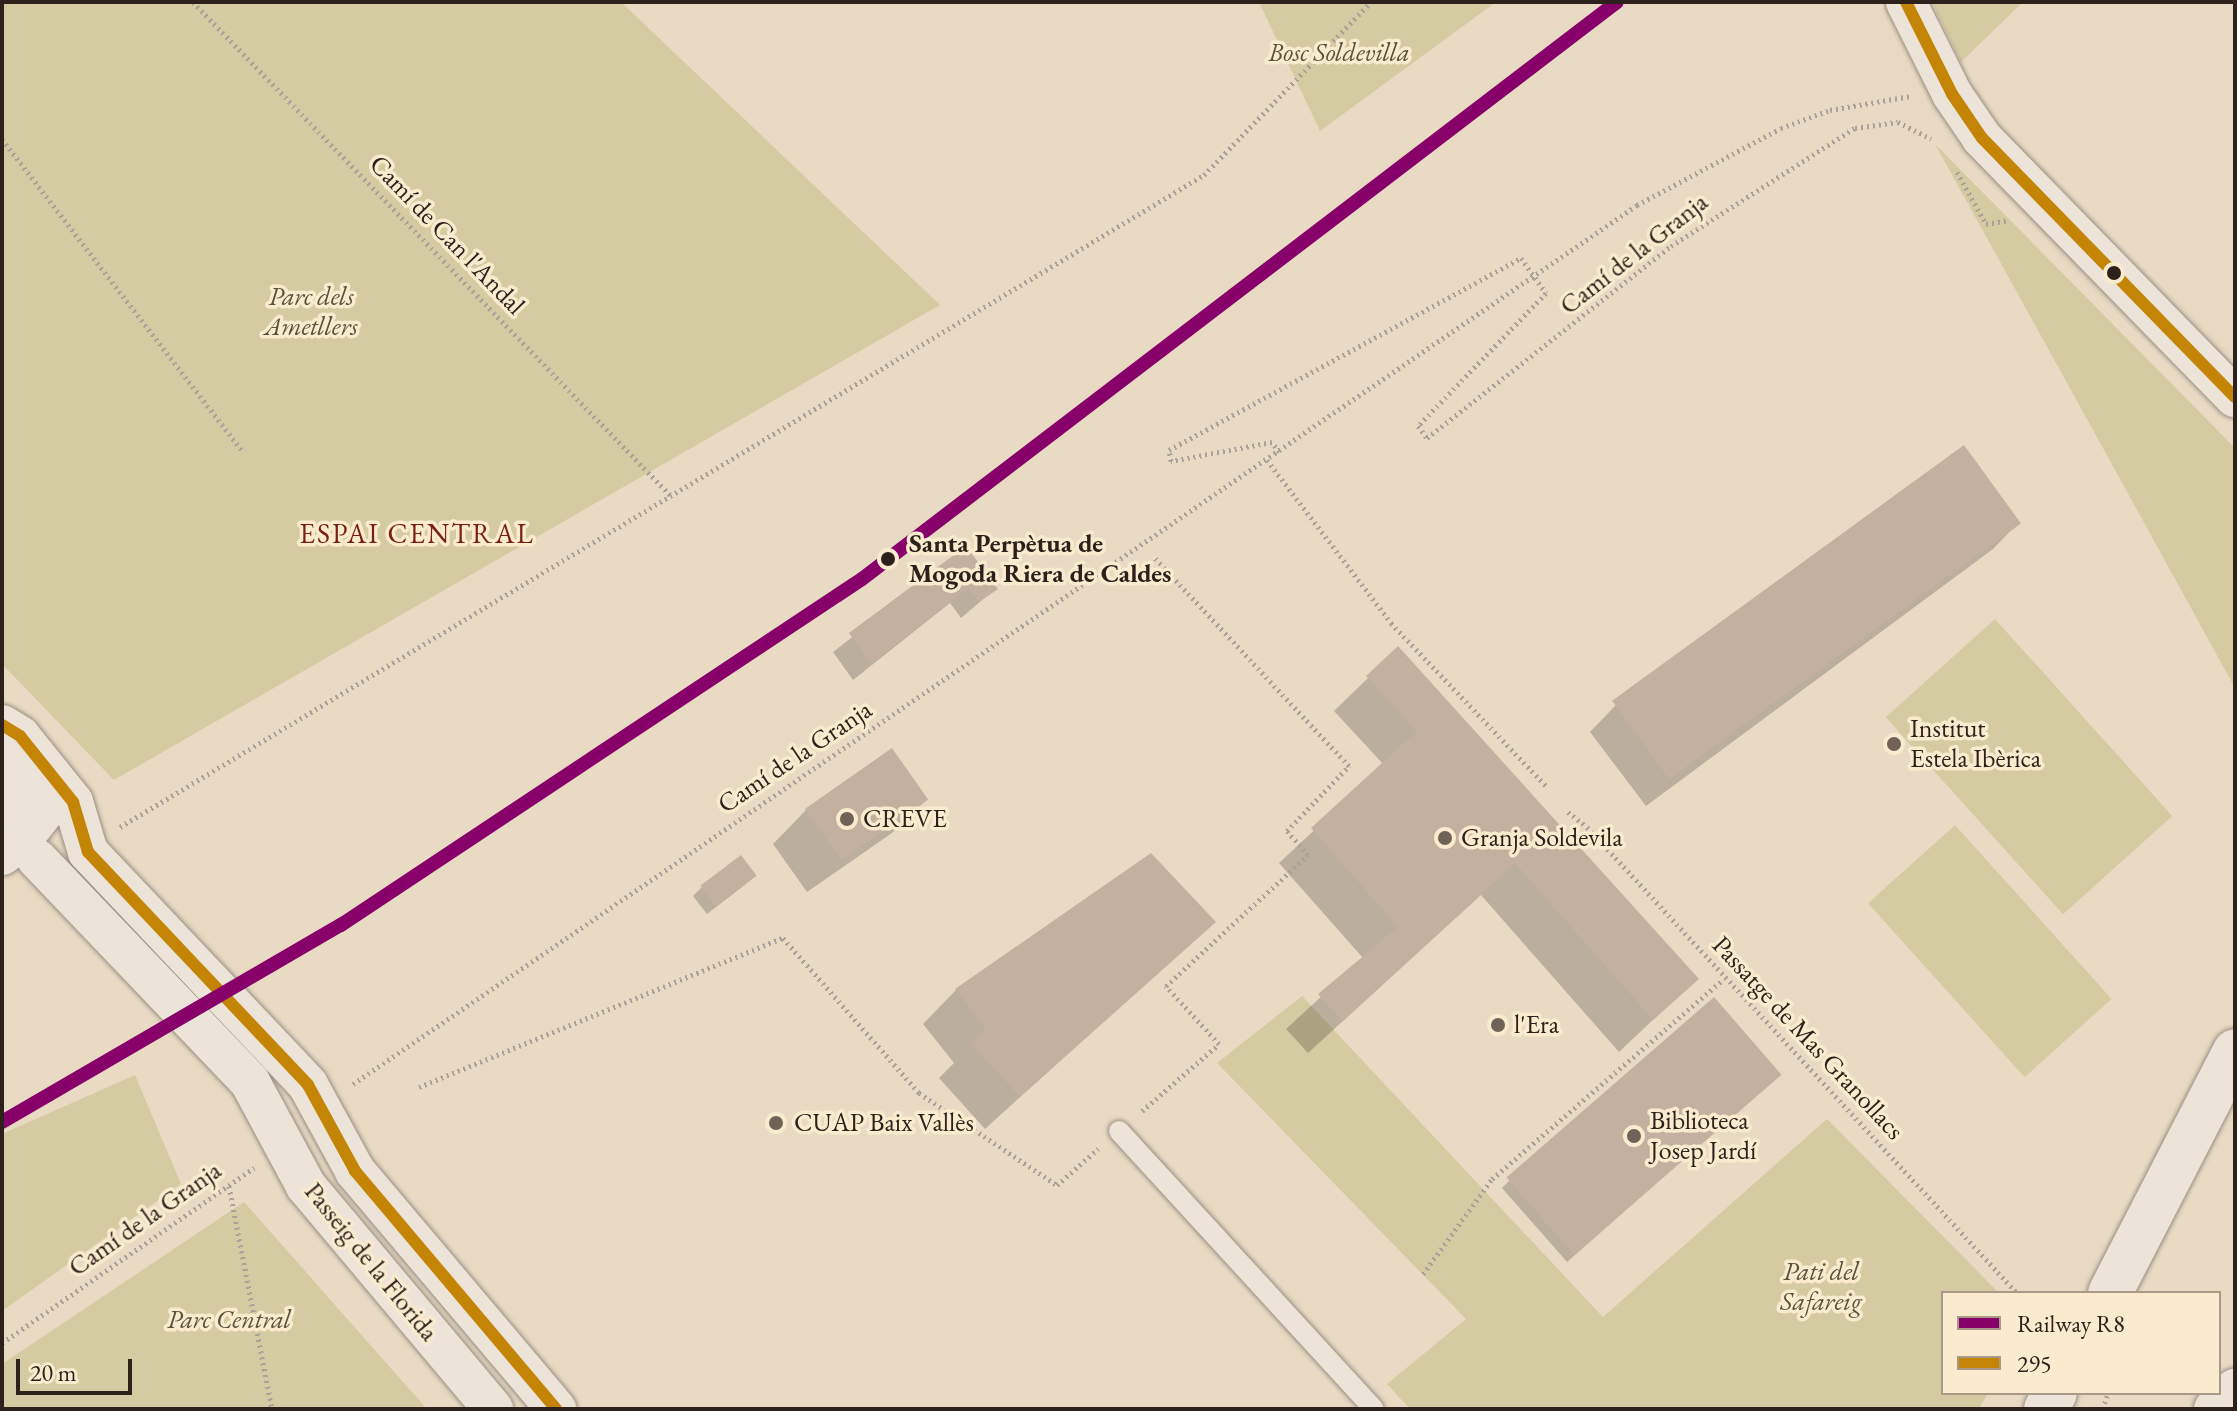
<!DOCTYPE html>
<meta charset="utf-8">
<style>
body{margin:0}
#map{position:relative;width:2237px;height:1411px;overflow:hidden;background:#e9dac3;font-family:"EB Garamond",serif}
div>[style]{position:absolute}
.green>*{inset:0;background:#d5cba2;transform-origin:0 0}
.shadow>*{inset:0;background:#0003}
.building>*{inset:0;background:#c4b09e;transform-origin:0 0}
.path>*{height:5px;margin-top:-2.5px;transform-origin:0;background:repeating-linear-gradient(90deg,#a8a298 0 2px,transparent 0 6px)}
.roads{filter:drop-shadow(0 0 2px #988f81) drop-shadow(0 0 2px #988f81)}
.lane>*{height:20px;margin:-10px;padding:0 10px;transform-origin:10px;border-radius:10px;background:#ece4d8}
.street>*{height:40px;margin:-20px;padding:0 20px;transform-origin:20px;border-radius:20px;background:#ece4d8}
.secondary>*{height:44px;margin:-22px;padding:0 22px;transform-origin:22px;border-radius:22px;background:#ece4d8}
.bus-1>*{height:12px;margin:-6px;padding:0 6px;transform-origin:6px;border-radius:6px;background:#c48507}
.rail-1>*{height:14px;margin:-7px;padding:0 7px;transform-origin:7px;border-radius:7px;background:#88006a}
.dots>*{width:22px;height:22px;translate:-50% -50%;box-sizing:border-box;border:4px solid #faeace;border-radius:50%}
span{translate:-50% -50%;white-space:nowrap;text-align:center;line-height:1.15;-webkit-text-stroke:7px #faeace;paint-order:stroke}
.park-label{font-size:26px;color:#5b513b;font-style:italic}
.street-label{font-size:26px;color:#2d221b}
.stop-label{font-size:26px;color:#2d221b;font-weight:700}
.left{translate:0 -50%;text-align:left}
.poi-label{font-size:26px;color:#2d221b}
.neighbourhood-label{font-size:28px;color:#7a1f14;letter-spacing:2px}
.frame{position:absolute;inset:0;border:4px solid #2d221b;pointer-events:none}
.legend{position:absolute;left:1941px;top:1291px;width:280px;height:104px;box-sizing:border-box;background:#faeace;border:2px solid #a89a86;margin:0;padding:10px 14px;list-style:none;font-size:24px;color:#2d221b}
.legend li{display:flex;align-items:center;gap:16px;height:40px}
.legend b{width:40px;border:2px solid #a89a86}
.scale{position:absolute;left:16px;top:1359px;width:116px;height:36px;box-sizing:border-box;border:4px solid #2d221b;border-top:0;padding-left:10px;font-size:24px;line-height:28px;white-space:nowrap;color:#2d221b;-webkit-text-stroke:6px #faeace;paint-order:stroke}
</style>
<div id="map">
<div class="green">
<div style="clip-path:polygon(2px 2px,621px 2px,940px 305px,114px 780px,2px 664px)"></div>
<div style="clip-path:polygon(1259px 2px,1496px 2px,1320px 131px)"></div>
<div style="clip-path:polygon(1932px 2px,2023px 2px,1961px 62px)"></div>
<div style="clip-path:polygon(1935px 144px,2235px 448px,2235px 688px,2109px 459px)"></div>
<div style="left:1995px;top:619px;width:265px;height:147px;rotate:48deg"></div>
<div style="left:1955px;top:825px;width:234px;height:117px;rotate:48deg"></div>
<div style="clip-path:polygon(1302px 996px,1603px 1317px,1827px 1119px,1999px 1293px,1943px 1293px,1943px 1393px,1988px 1393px,1979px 1409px,1410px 1409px,1387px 1384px,1466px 1319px,1217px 1063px)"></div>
<div style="clip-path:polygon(135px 1075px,181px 1184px,2px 1311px,2px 1134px)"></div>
<div style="clip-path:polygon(244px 1202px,427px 1409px,2px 1409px,2px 1364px)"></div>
</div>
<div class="shadow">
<div style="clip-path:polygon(1963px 448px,2018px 523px,1993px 549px,1646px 806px,1590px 732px,1615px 706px)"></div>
<div style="clip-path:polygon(966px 549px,995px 589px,961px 618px,950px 603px,853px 680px,833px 652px)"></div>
<div style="clip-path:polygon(1398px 649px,1696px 979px,1619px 1052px,1481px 895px,1308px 1053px,1286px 1029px,1363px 958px,1279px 863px,1384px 765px,1334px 711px)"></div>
<div style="clip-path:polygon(926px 800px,892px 833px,807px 892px,773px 844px,806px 810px)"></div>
<div style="clip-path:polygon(746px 884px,707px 914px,693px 896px,701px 888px)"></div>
<div style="clip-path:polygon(1213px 922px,985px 1129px,939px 1078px,954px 1063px,923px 1024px,956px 990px)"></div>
<div style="clip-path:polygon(1771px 1082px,1567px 1262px,1502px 1188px,1510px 1180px)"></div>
</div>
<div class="building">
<div style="left:1964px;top:445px;width:97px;height:435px;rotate:54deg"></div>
<div style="clip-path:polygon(966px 546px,998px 589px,979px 602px,969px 588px,871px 664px,849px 633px)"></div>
<div style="clip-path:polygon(1398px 646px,1699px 979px,1653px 1020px,1515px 863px,1343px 1021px,1318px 994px,1398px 927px,1311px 828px,1417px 731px,1366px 676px)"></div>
<div style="left:892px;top:748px;width:63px;height:106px;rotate:55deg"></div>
<div style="clip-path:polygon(1151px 853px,1216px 922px,1020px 1097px,971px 1043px,986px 1029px,955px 989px)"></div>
<div style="left:741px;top:855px;width:26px;height:51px;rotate:53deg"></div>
<div style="left:1714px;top:997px;width:103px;height:275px;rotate:49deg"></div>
</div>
<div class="path">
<div style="left:193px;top:2px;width:687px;rotate:45.94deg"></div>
<div style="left:2px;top:139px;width:395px;rotate:52.4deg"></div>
<div style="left:1957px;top:172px;width:60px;rotate:60.9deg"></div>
<div style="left:1986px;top:224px;width:22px;rotate:-10deg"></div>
<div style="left:1279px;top:452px;width:12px;rotate:-125deg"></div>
<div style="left:1272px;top:442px;width:103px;rotate:169.3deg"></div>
<div style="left:1171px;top:461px;width:11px;rotate:-100deg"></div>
<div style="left:1169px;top:450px;width:401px;rotate:-28.6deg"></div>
<div style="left:1521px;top:258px;width:43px;rotate:54.5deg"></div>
<div style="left:1546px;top:293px;width:185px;rotate:133.9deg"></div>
<div style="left:1418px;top:426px;width:15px;rotate:53deg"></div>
<div style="left:1427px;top:438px;width:310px;rotate:-38.2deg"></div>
<div style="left:1671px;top:246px;width:219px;rotate:-32.7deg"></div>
<div style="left:1855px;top:128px;width:43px;rotate:-7.9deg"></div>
<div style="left:1898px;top:122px;width:37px;rotate:27deg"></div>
<div style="left:1267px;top:460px;width:205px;rotate:52.7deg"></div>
<div style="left:1391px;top:623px;width:225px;rotate:46.4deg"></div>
<div style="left:1568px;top:812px;width:24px;rotate:38deg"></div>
<div style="left:1587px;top:827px;width:634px;rotate:47.3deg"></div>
<div style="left:120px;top:827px;width:1265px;rotate:-31.03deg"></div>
<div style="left:1204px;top:175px;width:240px;rotate:-46deg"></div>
<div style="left:353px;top:1084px;width:1556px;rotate:-34.39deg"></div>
<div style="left:1637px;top:205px;width:163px;rotate:-28.1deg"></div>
<div style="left:1781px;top:128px;width:52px;rotate:-20.2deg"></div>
<div style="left:1830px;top:110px;width:82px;rotate:-9.8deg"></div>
<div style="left:419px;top:1087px;width:393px;rotate:-22.3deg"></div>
<div style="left:783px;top:938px;width:206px;rotate:48.7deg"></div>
<div style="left:919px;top:1093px;width:166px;rotate:33.7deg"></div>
<div style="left:1057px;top:1185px;width:55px;rotate:-41.3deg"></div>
<div style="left:1142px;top:1111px;width:102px;rotate:-41deg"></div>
<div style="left:1219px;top:1044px;width:79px;rotate:-132.4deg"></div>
<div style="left:1166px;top:986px;width:193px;rotate:-42.7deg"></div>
<div style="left:1308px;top:855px;width:32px;rotate:-131deg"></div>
<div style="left:1287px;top:831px;width:90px;rotate:-46.4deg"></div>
<div style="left:1349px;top:766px;width:287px;rotate:-133deg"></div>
<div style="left:229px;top:1186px;width:227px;rotate:79.1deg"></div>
<div style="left:1423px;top:1274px;width:117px;rotate:-54deg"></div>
<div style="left:1492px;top:1179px;width:306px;rotate:-40.8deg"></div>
<div style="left:2px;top:1343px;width:307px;rotate:-34.8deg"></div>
<div style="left:2103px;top:1409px;width:17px;rotate:-73deg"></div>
</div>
<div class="roads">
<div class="lane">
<div style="left:1119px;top:1131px;width:377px;rotate:47.5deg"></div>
</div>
<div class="street">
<div style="left:1906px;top:2px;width:103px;rotate:63.4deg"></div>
<div style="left:1952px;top:94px;width:53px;rotate:55.7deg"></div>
<div style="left:1982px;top:138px;width:362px;rotate:45.7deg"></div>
<div style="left:2px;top:725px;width:21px;rotate:31deg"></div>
<div style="left:20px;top:736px;width:85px;rotate:51.2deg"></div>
<div style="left:73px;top:802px;width:52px;rotate:73.3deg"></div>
<div style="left:88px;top:852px;width:320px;rotate:46.6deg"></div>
<div style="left:308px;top:1085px;width:98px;rotate:61.3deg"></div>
<div style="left:355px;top:1171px;width:312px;rotate:49.8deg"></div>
<div style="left:2px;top:762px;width:27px;rotate:68deg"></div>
<div style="left:12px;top:787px;width:24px;rotate:114deg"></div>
<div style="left:2px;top:855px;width:24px;rotate:-36deg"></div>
<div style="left:21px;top:841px;width:36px;rotate:-52deg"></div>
<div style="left:43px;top:813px;width:38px;rotate:-87deg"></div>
<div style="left:45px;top:775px;width:19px;rotate:-115deg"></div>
<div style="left:37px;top:859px;width:308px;rotate:46.3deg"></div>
<div style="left:250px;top:1082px;width:118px;rotate:61.7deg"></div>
<div style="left:306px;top:1186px;width:291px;rotate:50deg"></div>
<div style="left:2214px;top:1409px;width:29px;rotate:-44deg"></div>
</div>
<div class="secondary">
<div style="left:2110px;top:1293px;width:272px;rotate:-62.7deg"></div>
<div style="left:2046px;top:1409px;width:18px;rotate:-61deg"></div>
</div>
</div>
<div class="bus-1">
<div style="left:1906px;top:2px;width:103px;rotate:63.4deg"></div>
<div style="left:1952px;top:94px;width:53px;rotate:55.7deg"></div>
<div style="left:1982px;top:138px;width:362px;rotate:45.7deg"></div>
<div style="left:2px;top:725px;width:21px;rotate:31deg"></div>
<div style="left:20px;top:736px;width:85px;rotate:51.2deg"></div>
<div style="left:73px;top:802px;width:52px;rotate:73.3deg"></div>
<div style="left:88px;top:852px;width:320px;rotate:46.6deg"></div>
<div style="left:308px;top:1085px;width:98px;rotate:61.3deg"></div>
<div style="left:355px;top:1171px;width:312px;rotate:49.8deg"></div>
</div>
<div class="rail-1">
<div style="left:2px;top:1122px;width:392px;rotate:-30.2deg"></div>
<div style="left:341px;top:925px;width:625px;rotate:-33.59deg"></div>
<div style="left:862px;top:579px;width:950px;rotate:-37.39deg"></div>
</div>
<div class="dots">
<div style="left:2114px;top:273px;background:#2d221b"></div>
<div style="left:888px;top:559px;background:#2d221b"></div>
<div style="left:1894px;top:744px;background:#6f6256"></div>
<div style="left:847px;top:819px;background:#6f6256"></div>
<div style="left:1445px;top:838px;background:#6f6256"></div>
<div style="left:1498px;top:1025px;background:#6f6256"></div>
<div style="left:776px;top:1123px;background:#6f6256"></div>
<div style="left:1634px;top:1136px;background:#6f6256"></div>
</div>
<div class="park-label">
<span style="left:1339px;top:53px">Bosc Soldevilla</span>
<span style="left:311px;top:312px">Parc dels<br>Ametllers</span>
<span style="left:1821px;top:1287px">Pati del<br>Safareig</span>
<span style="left:229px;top:1320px">Parc Central</span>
</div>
<div class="street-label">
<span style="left:447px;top:235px;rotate:46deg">Camí de Can l'Andal</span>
<span style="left:1634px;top:254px;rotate:-38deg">Camí de la Granja</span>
<span style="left:795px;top:757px;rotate:-34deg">Camí de la Granja</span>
<span style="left:1808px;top:1038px;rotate:47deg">Passatge de Mas Granollacs</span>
<span style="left:145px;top:1219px;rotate:-35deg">Camí de la Granja</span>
<span style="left:371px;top:1262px;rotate:51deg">Passeig de la Florida</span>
</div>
<div class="stop-label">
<span class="left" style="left:909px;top:559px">Santa Perpètua de<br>Mogoda Riera de Caldes</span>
</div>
<div class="poi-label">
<span class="left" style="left:1910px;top:744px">Institut<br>Estela Ibèrica</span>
<span class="left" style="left:863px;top:819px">CREVE</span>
<span class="left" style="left:1461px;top:838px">Granja Soldevila</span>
<span class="left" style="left:1514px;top:1025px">l'Era</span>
<span class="left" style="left:1650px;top:1136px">Biblioteca<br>Josep Jardí</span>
<span class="left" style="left:794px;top:1123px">CUAP Baix Vallès</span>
</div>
<div class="neighbourhood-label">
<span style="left:417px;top:533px">ESPAI CENTRAL</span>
</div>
<div class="frame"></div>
<ul class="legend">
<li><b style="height:10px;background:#88006a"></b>Railway R8</li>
<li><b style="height:10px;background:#c48507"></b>295</li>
</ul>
<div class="scale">20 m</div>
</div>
